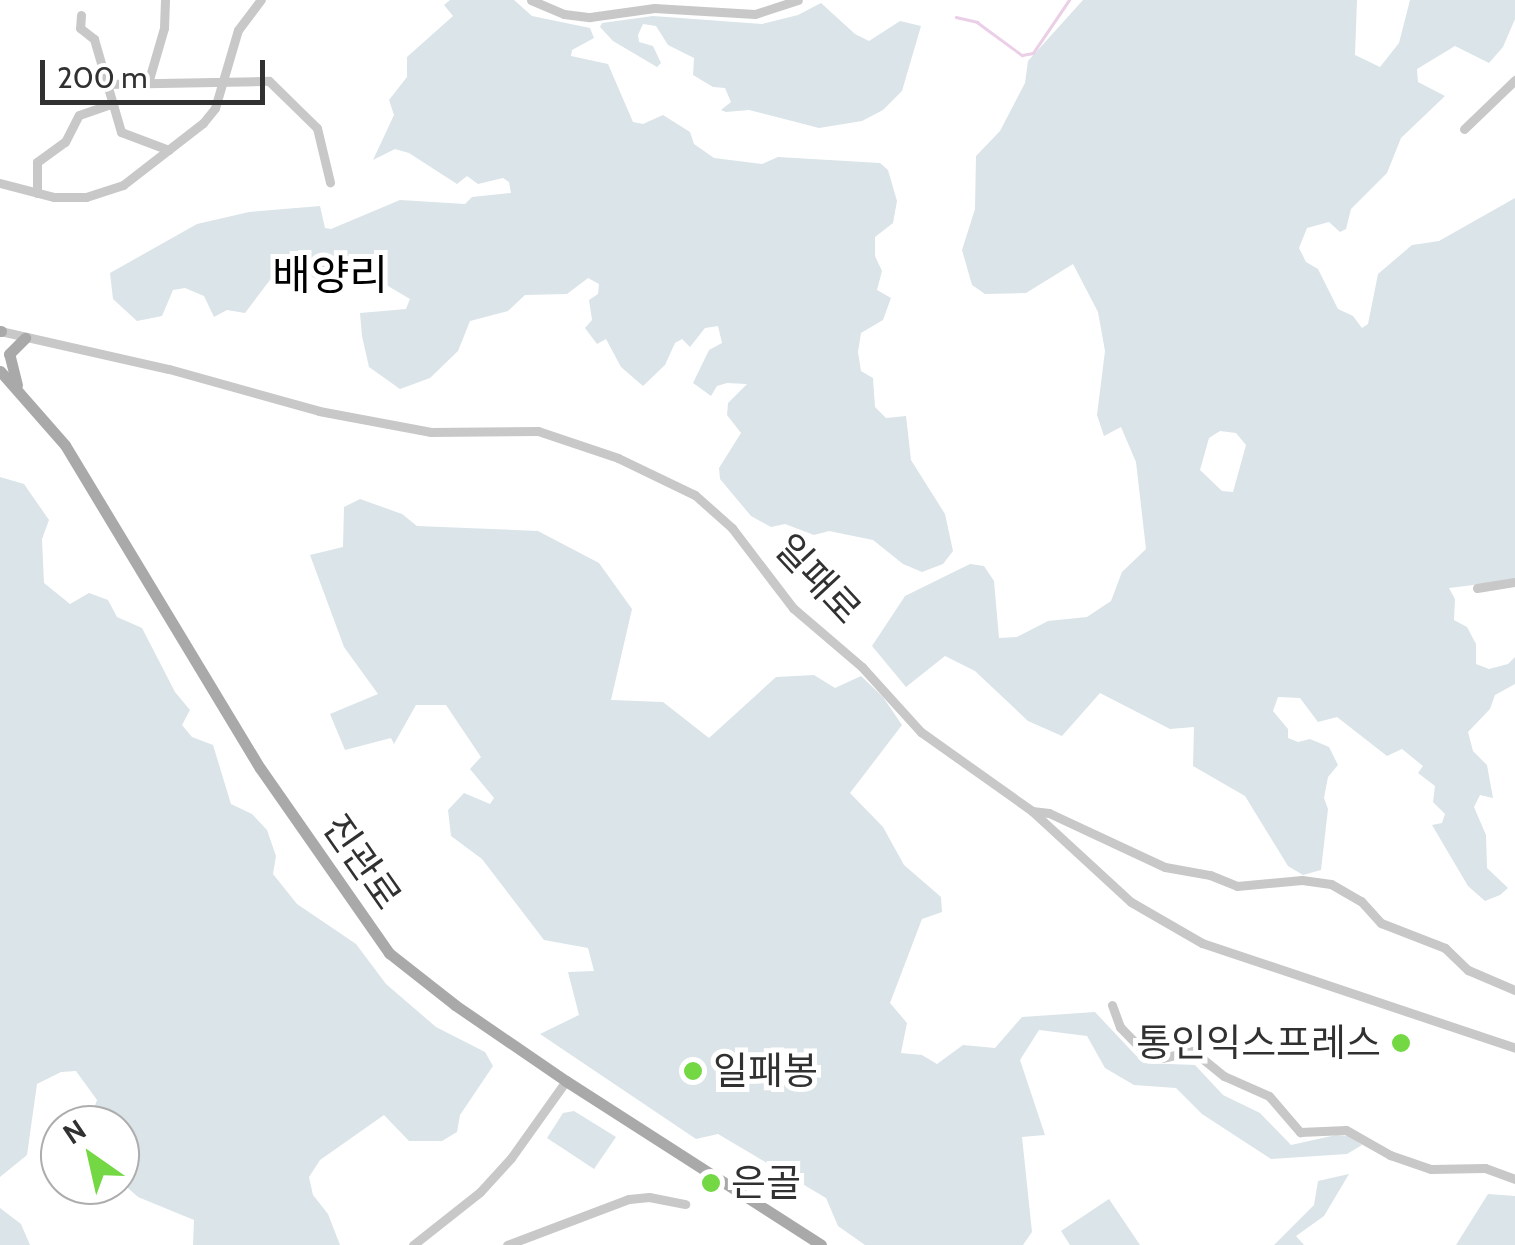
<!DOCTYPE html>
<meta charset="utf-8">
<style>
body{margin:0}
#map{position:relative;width:1515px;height:1245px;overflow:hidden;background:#fff;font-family:Cabin,"Noto Sans KR",sans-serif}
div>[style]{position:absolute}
.green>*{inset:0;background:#dbe4e8}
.stream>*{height:2.5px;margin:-1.25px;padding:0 1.25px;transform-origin:1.25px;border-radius:1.25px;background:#eacfe7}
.minor>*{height:9px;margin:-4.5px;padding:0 4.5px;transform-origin:4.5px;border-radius:4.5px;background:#c8c8c8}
.major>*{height:11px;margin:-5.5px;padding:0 5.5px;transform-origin:5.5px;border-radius:5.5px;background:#a9a9a9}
.dots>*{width:28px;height:28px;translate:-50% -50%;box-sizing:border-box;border:5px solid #fff;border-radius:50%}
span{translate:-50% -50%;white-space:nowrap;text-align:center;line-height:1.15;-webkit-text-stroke:10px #fff;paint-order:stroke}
.street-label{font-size:38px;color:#313131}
.poi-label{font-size:38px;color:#313131}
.right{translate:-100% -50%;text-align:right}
.left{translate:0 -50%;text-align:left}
.quarter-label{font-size:42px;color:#000}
.north{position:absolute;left:40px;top:1105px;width:100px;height:100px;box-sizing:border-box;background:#fff;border:2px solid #adadad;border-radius:50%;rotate:326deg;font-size:28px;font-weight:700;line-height:40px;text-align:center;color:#313131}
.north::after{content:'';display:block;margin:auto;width:35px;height:45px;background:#73d843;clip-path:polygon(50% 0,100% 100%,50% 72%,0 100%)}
.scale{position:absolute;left:40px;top:60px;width:225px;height:45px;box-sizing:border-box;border:5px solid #313131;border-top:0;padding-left:12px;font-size:30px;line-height:35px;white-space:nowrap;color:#313131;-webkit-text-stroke:8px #fff;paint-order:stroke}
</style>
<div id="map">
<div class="green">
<div style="clip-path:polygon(450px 0,514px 0,532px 16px,590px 28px,594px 38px,572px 50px,571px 56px,608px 64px,633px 122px,643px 124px,663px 115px,690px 132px,694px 144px,714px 158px,762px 164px,778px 157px,880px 163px,888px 170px,897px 201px,893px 223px,875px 237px,875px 256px,882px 271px,877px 290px,891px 298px,883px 320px,861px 333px,858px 352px,861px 371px,873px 378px,875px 407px,886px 418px,906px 416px,911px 460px,945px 514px,953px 551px,943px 564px,922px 572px,903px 564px,873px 540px,829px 531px,814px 535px,785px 524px,771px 527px,751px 516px,720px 479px,719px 468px,741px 433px,727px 415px,728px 403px,747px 384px,727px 383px,717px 386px,711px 396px,693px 383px,709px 350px,722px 343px,718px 326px,705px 328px,690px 347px,682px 339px,675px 343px,665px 365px,643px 386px,621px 367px,606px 339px,597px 344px,585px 328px,592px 320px,589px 300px,598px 294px,599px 284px,588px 278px,567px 294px,525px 295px,508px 311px,470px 321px,458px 351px,430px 378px,400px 389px,369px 367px,362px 336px,360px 313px,406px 309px,410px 299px,383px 283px,382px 275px,373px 275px,368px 282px,352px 269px,316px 279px,303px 271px,291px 280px,273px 276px,245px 313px,227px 310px,214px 317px,204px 296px,185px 288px,173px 290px,162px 316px,137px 321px,113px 299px,110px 273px,197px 224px,249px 212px,320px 206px,325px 228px,331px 229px,400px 200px,465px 204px,472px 197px,511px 193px,509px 182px,503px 178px,478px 184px,467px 176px,457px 184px,409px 153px,395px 149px,373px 160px,394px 115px,389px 100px,407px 77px,407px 57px,453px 16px,444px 5px)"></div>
<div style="clip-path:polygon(evenodd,1083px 0,1357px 0,1355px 55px,1380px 67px,1399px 43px,1410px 0,1515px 0,1515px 19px,1503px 47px,1489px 63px,1455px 46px,1417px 69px,1418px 82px,1445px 96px,1401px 138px,1387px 173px,1351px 209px,1346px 229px,1340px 232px,1329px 222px,1307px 228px,1299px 248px,1306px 262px,1318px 269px,1338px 309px,1353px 316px,1362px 328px,1368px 324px,1378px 274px,1412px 245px,1439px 241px,1515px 198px,1515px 580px,1449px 588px,1455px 599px,1454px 620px,1467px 627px,1476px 644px,1476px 664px,1489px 669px,1508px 664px,1515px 657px,1515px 684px,1495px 695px,1490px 709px,1468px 732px,1473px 751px,1487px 765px,1493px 798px,1480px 795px,1474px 807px,1486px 835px,1487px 868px,1508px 888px,1500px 895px,1485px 901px,1468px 886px,1432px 825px,1442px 823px,1445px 814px,1433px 802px,1435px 786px,1418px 773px,1423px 766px,1402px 749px,1387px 756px,1337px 717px,1318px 722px,1300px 698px,1278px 697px,1273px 711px,1288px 729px,1288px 738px,1298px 742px,1310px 739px,1329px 747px,1338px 765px,1328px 777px,1324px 798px,1328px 809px,1321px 870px,1303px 875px,1288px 866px,1245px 796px,1193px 766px,1194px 727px,1170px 729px,1100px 693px,1062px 736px,1028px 721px,975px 671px,945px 656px,906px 687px,872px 646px,905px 596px,970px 564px,984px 566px,994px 581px,999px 638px,1017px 637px,1048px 621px,1087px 617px,1111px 601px,1122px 572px,1146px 549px,1136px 462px,1121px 427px,1104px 436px,1097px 415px,1105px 351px,1098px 312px,1073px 264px,1026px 293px,985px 294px,972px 285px,962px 250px,975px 209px,976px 156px,1000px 131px,1025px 83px,1028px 61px,1083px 0,1220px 431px,1236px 433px,1246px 445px,1233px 492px,1222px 491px,1200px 470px,1209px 438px,1220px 431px)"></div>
<div style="clip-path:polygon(821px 3px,855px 34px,869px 41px,900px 21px,921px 26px,902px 91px,883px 110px,862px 121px,819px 128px,749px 110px,726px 112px,721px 110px,731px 102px,725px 88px,713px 87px,693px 75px,694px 58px,668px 45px,656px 26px,643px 24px,638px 35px,639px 42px,653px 46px,661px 63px,657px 67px,613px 41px,600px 27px,602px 23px,653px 16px,762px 24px,798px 15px)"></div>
<div style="clip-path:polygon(0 477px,24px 484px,49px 520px,42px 539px,44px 583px,70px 604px,89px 593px,108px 600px,117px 617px,142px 628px,175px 692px,190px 710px,182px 725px,192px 737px,213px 745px,231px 804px,252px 814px,267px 830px,276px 856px,273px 874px,297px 904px,356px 944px,386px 984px,436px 1027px,485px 1052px,493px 1066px,460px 1115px,457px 1132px,442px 1141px,409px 1141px,384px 1115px,320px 1160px,309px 1177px,313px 1195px,328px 1214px,340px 1245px,193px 1245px,194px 1220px,138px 1197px,120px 1181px,120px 1125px,88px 1125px,97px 1100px,76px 1071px,61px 1072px,37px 1084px,27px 1155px,0 1177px)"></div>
<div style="clip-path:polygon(360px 499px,402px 514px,417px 526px,538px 531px,599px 563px,632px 609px,611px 700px,663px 702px,709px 738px,776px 677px,814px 675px,835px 688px,861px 676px,883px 697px,902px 725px,850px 793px,883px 827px,904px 865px,941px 897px,942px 912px,922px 919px,890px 1003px,907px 1023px,901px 1053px,922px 1055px,937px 1064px,963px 1045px,995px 1048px,1022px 1017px,1095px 1012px,1143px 1063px,1195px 1065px,1223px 1095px,1260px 1113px,1291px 1145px,1336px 1135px,1349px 1136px,1362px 1145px,1347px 1154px,1271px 1159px,1202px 1114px,1176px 1088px,1134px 1085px,1105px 1068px,1087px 1036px,1039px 1030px,1020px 1060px,1045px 1135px,1022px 1137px,1032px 1232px,1023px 1245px,865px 1245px,838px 1226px,826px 1198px,718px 1134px,696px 1139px,540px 1034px,579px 1015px,568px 972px,594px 971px,588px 948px,544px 940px,482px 859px,451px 836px,448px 810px,464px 793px,490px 804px,494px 798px,470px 769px,481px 757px,446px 705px,416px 705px,394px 744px,391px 738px,345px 750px,330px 714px,378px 694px,344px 647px,310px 555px,343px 547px,344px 507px)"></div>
<div style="clip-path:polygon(574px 1111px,616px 1137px,594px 1169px,547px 1138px,563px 1113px)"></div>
<div style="clip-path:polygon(1349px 1174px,1324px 1216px,1296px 1236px,1304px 1245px,1274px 1245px,1314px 1205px,1318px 1181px)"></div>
<div style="clip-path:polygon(1488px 1194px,1515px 1196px,1515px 1245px,1456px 1245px)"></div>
<div style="clip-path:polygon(1109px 1199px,1140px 1245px,1070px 1245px,1061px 1231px)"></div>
<div style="clip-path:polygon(0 1208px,21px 1224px,30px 1245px,0 1245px)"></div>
</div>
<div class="stream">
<div style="left:956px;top:17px;width:22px;rotate:13deg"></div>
<div style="left:977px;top:22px;width:56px;rotate:36.3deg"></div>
<div style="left:1022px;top:55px;width:11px;rotate:-10deg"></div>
<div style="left:1033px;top:53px;width:64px;rotate:-55.8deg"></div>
</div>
<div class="minor">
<div style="left:531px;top:0;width:36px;rotate:23deg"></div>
<div style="left:564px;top:14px;width:26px;rotate:7deg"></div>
<div style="left:590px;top:17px;width:65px;rotate:-8deg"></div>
<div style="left:654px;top:8px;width:101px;rotate:3.4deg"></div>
<div style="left:755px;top:14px;width:45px;rotate:-18deg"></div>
<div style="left:81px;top:15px;width:13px;rotate:94deg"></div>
<div style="left:80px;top:28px;width:18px;rotate:38deg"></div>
<div style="left:94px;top:39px;width:97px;rotate:73.8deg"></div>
<div style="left:121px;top:132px;width:51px;rotate:20.6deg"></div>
<div style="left:148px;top:83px;width:57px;rotate:-73.8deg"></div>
<div style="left:164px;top:28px;width:28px;rotate:-88deg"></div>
<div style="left:106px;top:84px;width:163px;rotate:-1.1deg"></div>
<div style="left:269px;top:81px;width:67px;rotate:44.4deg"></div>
<div style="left:317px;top:128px;width:56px;rotate:76.5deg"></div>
<div style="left:1464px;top:129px;width:71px;rotate:-43.9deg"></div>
<div style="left:0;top:183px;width:56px;rotate:14.5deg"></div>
<div style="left:54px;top:197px;width:32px"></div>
<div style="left:86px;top:197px;width:39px;rotate:-18deg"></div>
<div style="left:123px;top:185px;width:101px;rotate:-37.8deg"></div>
<div style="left:203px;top:123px;width:19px;rotate:-51deg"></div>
<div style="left:215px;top:108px;width:81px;rotate:-73.6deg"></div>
<div style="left:238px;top:30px;width:38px;rotate:-53deg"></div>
<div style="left:37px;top:193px;width:31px;rotate:-90deg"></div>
<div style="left:37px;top:162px;width:34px;rotate:-36deg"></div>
<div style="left:65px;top:142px;width:30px;rotate:-63deg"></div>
<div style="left:79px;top:115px;width:36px;rotate:-19deg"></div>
<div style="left:0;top:331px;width:173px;rotate:12.7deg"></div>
<div style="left:169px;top:369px;width:156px;rotate:15.6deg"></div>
<div style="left:319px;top:411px;width:114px;rotate:10.6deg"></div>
<div style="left:431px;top:432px;width:107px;rotate:-0.5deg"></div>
<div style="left:538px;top:431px;width:84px;rotate:18.6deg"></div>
<div style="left:618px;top:458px;width:85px;rotate:25.7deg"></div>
<div style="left:695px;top:495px;width:50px;rotate:41.7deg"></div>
<div style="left:732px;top:528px;width:101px;rotate:52.7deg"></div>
<div style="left:793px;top:608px;width:91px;rotate:40.5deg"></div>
<div style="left:862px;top:667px;width:88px;rotate:47.8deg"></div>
<div style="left:921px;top:732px;width:136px;rotate:35.4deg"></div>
<div style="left:1032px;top:811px;width:134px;rotate:42.6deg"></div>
<div style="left:1131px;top:902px;width:82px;rotate:30deg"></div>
<div style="left:1202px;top:943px;width:330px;rotate:18.5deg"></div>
<div style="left:1477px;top:588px;width:38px;rotate:-9deg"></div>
<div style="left:1032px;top:811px;width:17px;rotate:7deg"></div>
<div style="left:1049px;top:813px;width:128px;rotate:25deg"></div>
<div style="left:1165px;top:867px;width:46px;rotate:10.1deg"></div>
<div style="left:1210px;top:875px;width:29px;rotate:22deg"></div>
<div style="left:1237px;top:886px;width:65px;rotate:-5.3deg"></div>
<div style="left:1302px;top:880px;width:29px;rotate:8deg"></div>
<div style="left:1331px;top:884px;width:34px;rotate:30deg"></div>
<div style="left:1361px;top:901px;width:30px;rotate:48deg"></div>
<div style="left:1381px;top:923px;width:69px;rotate:21.3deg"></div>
<div style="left:1445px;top:948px;width:32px;rotate:44deg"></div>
<div style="left:1468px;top:970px;width:51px;rotate:23.1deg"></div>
<div style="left:1112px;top:1005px;width:23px;rotate:70deg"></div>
<div style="left:1120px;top:1027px;width:33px;rotate:46deg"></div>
<div style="left:1143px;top:1051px;width:20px;rotate:20deg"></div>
<div style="left:1162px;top:1058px;width:32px;rotate:-13deg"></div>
<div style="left:1193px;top:1051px;width:40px;rotate:39deg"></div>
<div style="left:1224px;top:1076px;width:49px;rotate:24deg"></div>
<div style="left:1269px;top:1096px;width:48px;rotate:49.3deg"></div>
<div style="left:1300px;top:1132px;width:46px;rotate:-2.5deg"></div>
<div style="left:1346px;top:1130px;width:51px;rotate:29.6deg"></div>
<div style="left:1390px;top:1155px;width:43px;rotate:18.9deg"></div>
<div style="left:1431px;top:1169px;width:54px;rotate:-1.1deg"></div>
<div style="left:1485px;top:1168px;width:32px;rotate:20deg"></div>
<div style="left:413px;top:1245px;width:85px;rotate:-38.3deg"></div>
<div style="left:480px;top:1192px;width:46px;rotate:-47.6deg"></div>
<div style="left:511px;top:1158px;width:95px;rotate:-54.5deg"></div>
<div style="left:507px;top:1245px;width:130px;rotate:-20.7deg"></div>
<div style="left:629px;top:1199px;width:20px;rotate:-6deg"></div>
<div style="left:649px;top:1197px;width:37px;rotate:11deg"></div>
</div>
<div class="major">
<div style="left:0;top:331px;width:1px"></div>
<div style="left:0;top:371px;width:98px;rotate:48.7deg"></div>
<div style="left:65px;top:445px;width:377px;rotate:58.9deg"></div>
<div style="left:260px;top:768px;width:226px;rotate:55.1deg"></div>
<div style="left:389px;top:953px;width:84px;rotate:38.2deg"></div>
<div style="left:455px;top:1005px;width:135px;rotate:34.4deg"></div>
<div style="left:566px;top:1081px;width:303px;rotate:32.7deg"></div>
<div style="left:17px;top:385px;width:32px;rotate:-104deg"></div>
<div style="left:9px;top:354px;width:23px;rotate:-45deg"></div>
</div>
<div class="dots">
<div style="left:1401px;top:1043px;background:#73d843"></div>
<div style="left:693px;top:1071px;background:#73d843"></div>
<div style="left:711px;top:1183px;background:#73d843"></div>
</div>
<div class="street-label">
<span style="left:818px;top:579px;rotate:47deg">일패로</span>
<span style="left:362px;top:862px;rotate:55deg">진관로</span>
</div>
<div class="poi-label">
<span class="right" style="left:1381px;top:1043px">통인익스프레스</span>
<span class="left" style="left:713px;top:1071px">일패봉</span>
<span class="left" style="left:731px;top:1183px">은골</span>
</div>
<div class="quarter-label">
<span style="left:330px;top:275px">배양리</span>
</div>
<div class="north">N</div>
<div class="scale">200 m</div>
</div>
